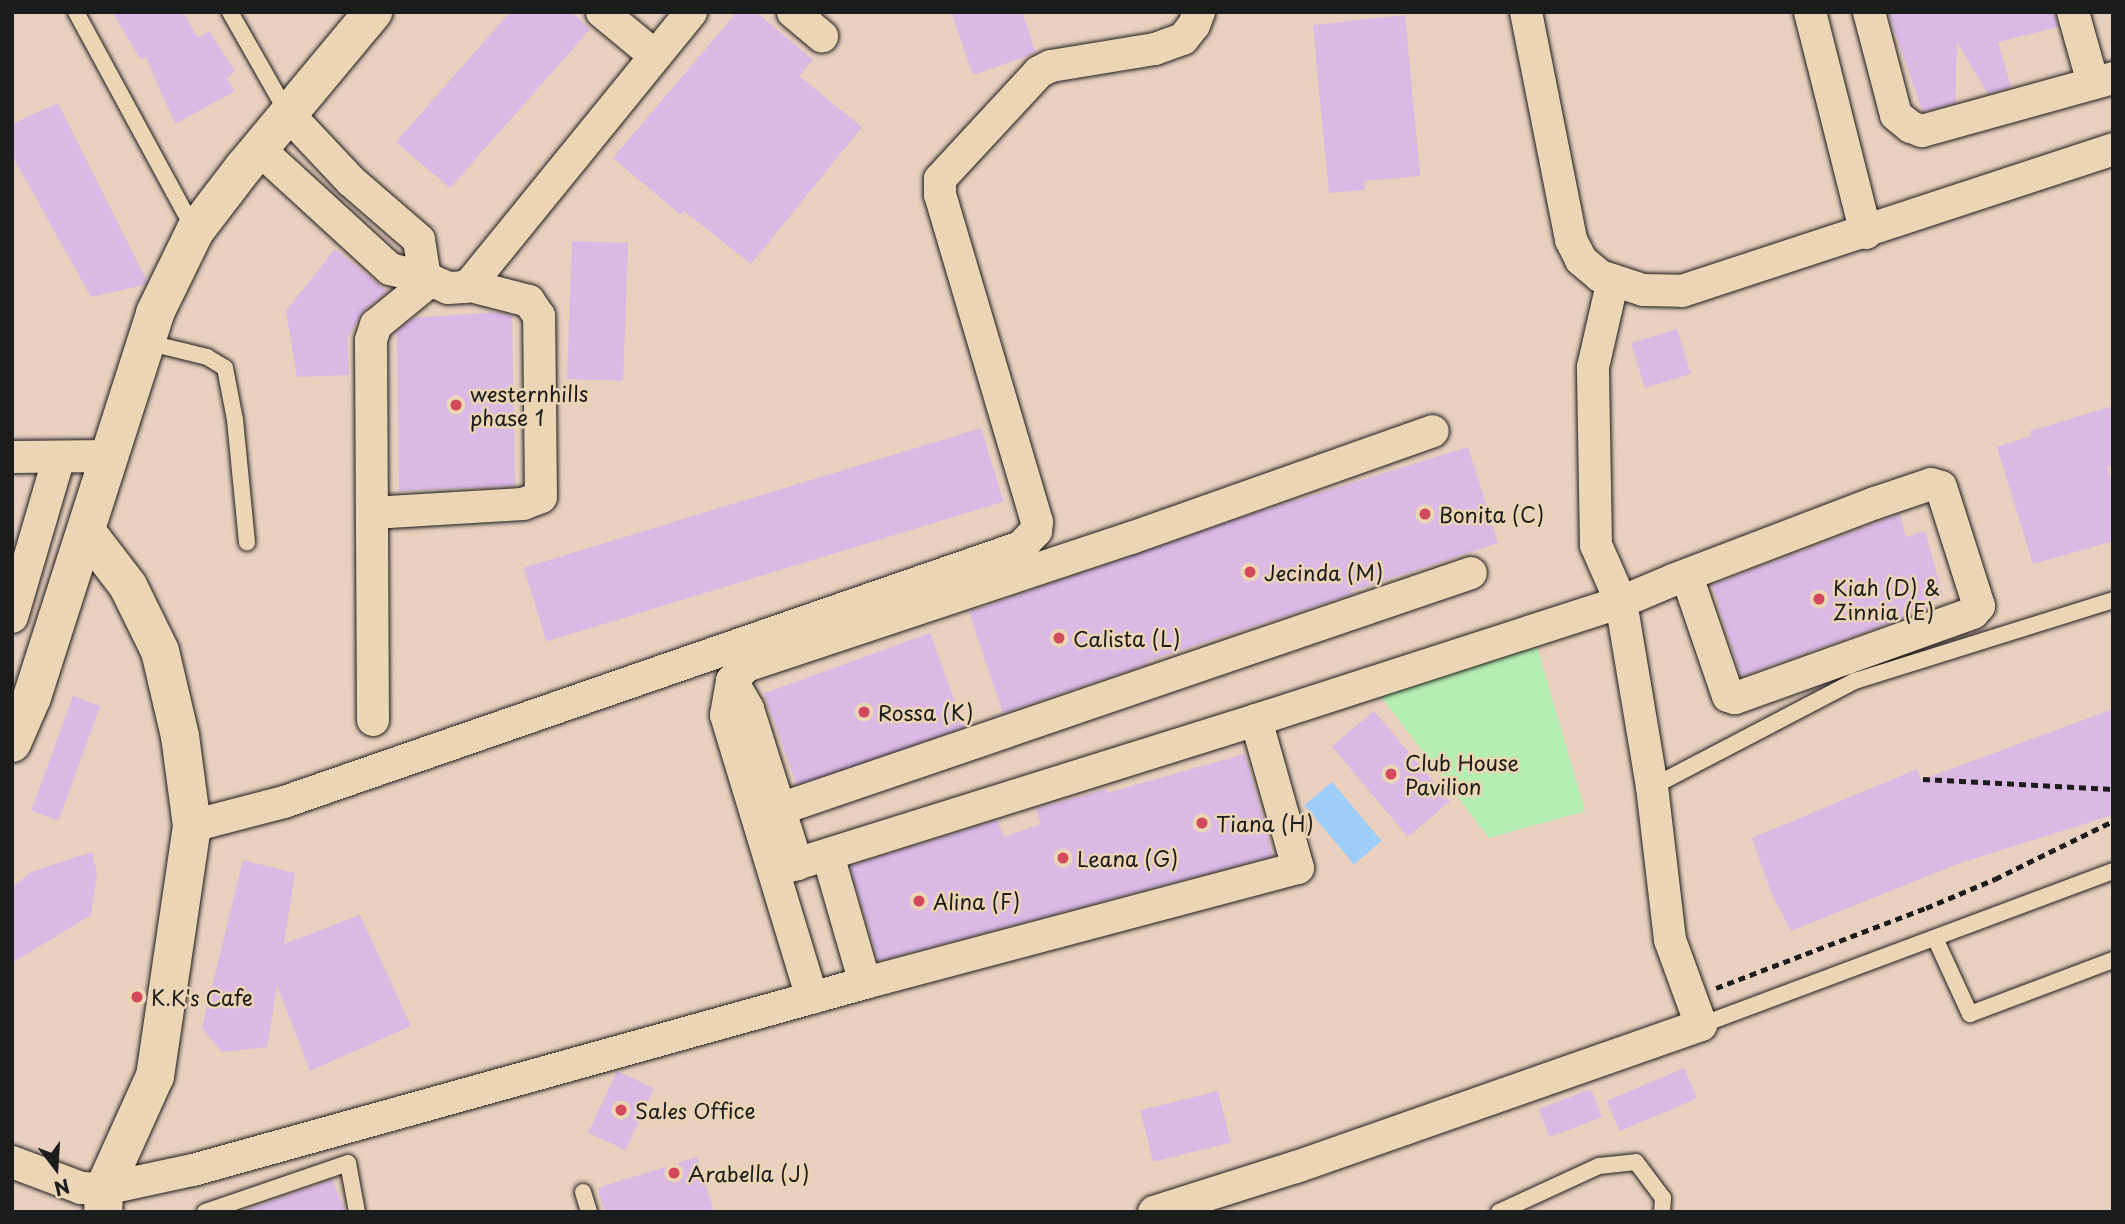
<!DOCTYPE html>
<style>
body{margin:0}
#map{position:relative;width:2125px;height:1224px;overflow:hidden;background:#e8cfbe;font-family:"Playpen Sans",sans-serif}
div>[style]{position:absolute}
.green>*{inset:0;background:#b4eeb3}
.water>*{inset:0;background:#9ccef9;transform-origin:0 0}
.building>*{inset:0;background:#dab9e5;transform-origin:0 0}
.path>*{height:4.5px;margin-top:-2.25px;transform-origin:0;background:repeating-linear-gradient(90deg,#1c1c1c 0 7px,transparent 0 12px)}
.roads{filter:drop-shadow(0 0 2px #1c1c1c) drop-shadow(0 0 2px #1c1c1c)}
.lane>*{height:16px;margin:-8px;padding:0 8px;transform-origin:8px;border-radius:8px;background:#ebd5b4}
.street>*{height:32px;margin:-16px;padding:0 16px;transform-origin:16px;border-radius:16px;background:#ebd5b4}
.secondary>*{height:38px;margin:-19px;padding:0 19px;transform-origin:19px;border-radius:19px;background:#ebd5b4}
.dots>*{width:19px;height:19px;translate:-50% -50%;box-sizing:border-box;border:4px solid #ebd5b4;border-radius:50%}
span{translate:-50% -50%;white-space:nowrap;text-align:center;line-height:1.15;-webkit-text-stroke:5px #ebd5b4;paint-order:stroke}
.poi-label{font-size:21px;color:#1c1c1c}
.left{translate:0 -50%;text-align:left}
.frame{position:absolute;inset:0;border:14px solid #1c1c1c;pointer-events:none}
.north{position:absolute;left:21px;top:1133px;width:70px;height:70px;-webkit-text-stroke:5px #ebd5b4;paint-order:stroke;rotate:163deg;font-size:19px;font-weight:700;line-height:28px;text-align:center;color:#1c1c1c}
.north::after{content:'';display:block;margin:auto;width:24px;height:32px;background:#1c1c1c;clip-path:polygon(50% 0,100% 100%,50% 72%,0 100%)}
</style>
<div id="map">
<div class="green">
<div style="clip-path:polygon(1537px 647px,1585px 811px,1489px 838px,1379px 694px)"></div>
</div>
<div class="water">
<div style="left:1332px;top:782px;width:77px;height:36px;rotate:50deg"></div>
</div>
<div class="building">
<div style="clip-path:polygon(112px 12px,183px 12px,198px 38px,209px 31px,235px 71px,227px 79px,235px 91px,175px 124px,146px 57px,141px 60px)"></div>
<div style="clip-path:polygon(510px 12px,571px 12px,590px 29px,450px 188px,396px 142px)"></div>
<div style="clip-path:polygon(737px 12px,756px 12px,813px 60px,799px 76px,862px 127px,751px 264px,684px 211px,681px 215px,613px 158px)"></div>
<div style="clip-path:polygon(951px 12px,1022px 12px,1036px 53px,973px 75px)"></div>
<div style="clip-path:polygon(1888px 12px,2055px 12px,2058px 27px,1998px 42px,2011px 87px,1988px 94px,1957px 42px,1955px 103px,1923px 112px)"></div>
<div style="clip-path:polygon(1405px 15px,1420px 176px,1364px 181px,1365px 190px,1329px 193px,1313px 25px)"></div>
<div style="clip-path:polygon(58px 103px,147px 281px,144px 285px,91px 297px,12px 155px,12px 124px)"></div>
<div style="left:572px;top:241px;width:56px;height:138px;rotate:2deg"></div>
<div style="clip-path:polygon(335px 249px,387px 291px,364px 311px,347px 338px,349px 375px,297px 377px,286px 311px)"></div>
<div style="clip-path:polygon(497px 312px,512px 316px,515px 486px,399px 491px,397px 331px,414px 318px)"></div>
<div style="left:1677px;top:329px;width:47px;height:48px;rotate:73deg"></div>
<div style="clip-path:polygon(2113px 406px,2113px 465px,2107px 467px,2113px 485px,2113px 541px,2033px 564px,1997px 447px,2031px 436px,2030px 431px)"></div>
<div style="left:981px;top:428px;width:77px;height:478px;rotate:73deg"></div>
<div style="clip-path:polygon(1468px 447px,1498px 543px,1352px 591px,1353px 594px,1147px 661px,1148px 664px,1003px 713px,969px 612px,1255px 513px)"></div>
<div style="clip-path:polygon(1900px 514px,1906px 537px,1925px 531px,1943px 597px,1927px 602px,1929px 609px,1741px 676px,1712px 585px)"></div>
<div style="left:930px;top:633px;width:100px;height:177px;rotate:70deg"></div>
<div style="left:73px;top:696px;width:29px;height:122px;rotate:20deg"></div>
<div style="clip-path:polygon(2113px 709px,2113px 815px,1957px 864px,1791px 931px,1772px 895px,1752px 838px,1917px 769px,1921px 780px)"></div>
<div style="left:1374px;top:711px;width:118px;height:55px;rotate:50deg"></div>
<div style="clip-path:polygon(1245px 754px,1273px 856px,878px 961px,850px 866px,997px 820px,1004px 837px,1041px 824px,1036px 809px,1106px 789px,1107px 793px)"></div>
<div style="clip-path:polygon(92px 852px,97px 873px,91px 915px,12px 963px,12px 888px,31px 872px)"></div>
<div style="clip-path:polygon(243px 860px,295px 873px,284px 944px,360px 915px,411px 1026px,310px 1071px,277px 985px,267px 1047px,222px 1052px,202px 1028px)"></div>
<div style="left:1684px;top:1068px;width:33px;height:84px;rotate:67deg"></div>
<div style="left:617px;top:1071px;width:41px;height:68px;rotate:25deg"></div>
<div style="left:1591px;top:1089px;width:30px;height:56px;rotate:69deg"></div>
<div style="left:1218px;top:1091px;width:53px;height:80px;rotate:76deg"></div>
<div style="clip-path:polygon(697px 1157px,714px 1212px,605px 1212px,598px 1188px)"></div>
<div style="clip-path:polygon(332px 1180px,346px 1212px,247px 1212px,247px 1209px)"></div>
</div>
<div class="path">
<div style="left:1923px;top:779px;width:190px;rotate:3deg"></div>
<div style="left:1716px;top:988px;width:225px;rotate:-20.9deg"></div>
<div style="left:1926px;top:908px;width:75px;rotate:-22.8deg"></div>
<div style="left:1995px;top:879px;width:131px;rotate:-26.2deg"></div>
</div>
<div class="roads">
<div class="lane">
<div style="left:76px;top:12px;width:247px;rotate:61.5deg"></div>
<div style="left:230px;top:12px;width:117px;rotate:60.4deg"></div>
<div style="left:146px;top:342px;width:63px;rotate:13.8deg"></div>
<div style="left:207px;top:357px;width:21px;rotate:31deg"></div>
<div style="left:225px;top:368px;width:53px;rotate:79.1deg"></div>
<div style="left:235px;top:420px;width:123px;rotate:84.4deg"></div>
<div style="left:1652px;top:787px;width:229px;rotate:-27.6deg"></div>
<div style="left:1855px;top:681px;width:270px;rotate:-17.4deg"></div>
<div style="left:1935px;top:938px;width:84px;rotate:65.3deg"></div>
<div style="left:1970px;top:1014px;width:153px;rotate:-20.7deg"></div>
<div style="left:1701px;top:1025px;width:440px;rotate:-20.5deg"></div>
<div style="left:583px;top:1192px;width:21px;rotate:73deg"></div>
<div style="left:205px;top:1212px;width:151px;rotate:-18.9deg"></div>
<div style="left:348px;top:1163px;width:50px;rotate:79.6deg"></div>
<div style="left:1499px;top:1212px;width:110px;rotate:-24.7deg"></div>
<div style="left:1599px;top:1166px;width:37px;rotate:-6deg"></div>
<div style="left:1636px;top:1162px;width:45px;rotate:53.1deg"></div>
<div style="left:1663px;top:1198px;width:14px;rotate:94deg"></div>
</div>
<div class="street">
<div style="left:602px;top:12px;width:67px;rotate:39.6deg"></div>
<div style="left:793px;top:12px;width:38px;rotate:40deg"></div>
<div style="left:1526px;top:12px;width:232px;rotate:78.8deg"></div>
<div style="left:1571px;top:240px;width:22px;rotate:63deg"></div>
<div style="left:1581px;top:260px;width:25px;rotate:40deg"></div>
<div style="left:1600px;top:276px;width:45px;rotate:18deg"></div>
<div style="left:1643px;top:290px;width:39px;rotate:1deg"></div>
<div style="left:1682px;top:291px;width:454px;rotate:-18.2deg"></div>
<div style="left:1810px;top:12px;width:228px;rotate:75.8deg"></div>
<div style="left:1869px;top:12px;width:106px;rotate:75.3deg"></div>
<div style="left:1896px;top:115px;width:19px;rotate:39deg"></div>
<div style="left:1911px;top:127px;width:12px;rotate:20deg"></div>
<div style="left:1922px;top:131px;width:198px;rotate:-15.5deg"></div>
<div style="left:2073px;top:12px;width:74px;rotate:74.3deg"></div>
<div style="left:288px;top:114px;width:92px;rotate:46.8deg"></div>
<div style="left:351px;top:181px;width:90px;rotate:40.9deg"></div>
<div style="left:419px;top:240px;width:38px;rotate:81deg"></div>
<div style="left:259px;top:149px;width:178px;rotate:42.5deg"></div>
<div style="left:390px;top:269px;width:36px;rotate:14deg"></div>
<div style="left:425px;top:278px;width:25px;rotate:23deg"></div>
<div style="left:448px;top:288px;width:17px;rotate:-3deg"></div>
<div style="left:465px;top:287px;width:7px;rotate:-34deg"></div>
<div style="left:471px;top:283px;width:349px;rotate:-50.9deg"></div>
<div style="left:12px;top:457px;width:98px;rotate:-0.6deg"></div>
<div style="left:372px;top:513px;width:151px;rotate:-3.4deg"></div>
<div style="left:523px;top:504px;width:19px;rotate:-21deg"></div>
<div style="left:541px;top:497px;width:181px;rotate:-90.6deg"></div>
<div style="left:539px;top:316px;width:18px;rotate:-124deg"></div>
<div style="left:529px;top:301px;width:64px;rotate:-165.5deg"></div>
<div style="left:12px;top:617px;width:167px;rotate:-73.6deg"></div>
<div style="left:732px;top:681px;width:32px;rotate:60deg"></div>
<div style="left:748px;top:709px;width:163px;rotate:72.5deg"></div>
<div style="left:373px;top:720px;width:380px;rotate:-90.3deg"></div>
<div style="left:371px;top:340px;width:16px;rotate:-72deg"></div>
<div style="left:376px;top:325px;width:71px;rotate:-39.3deg"></div>
<div style="left:1256px;top:720px;width:384px;rotate:-17.9deg"></div>
<div style="left:1621px;top:602px;width:56px;rotate:-22.9deg"></div>
<div style="left:1673px;top:580px;width:216px;rotate:-20.9deg"></div>
<div style="left:1875px;top:503px;width:59px;rotate:-18.7deg"></div>
<div style="left:1931px;top:484px;width:10px;rotate:17deg"></div>
<div style="left:1941px;top:487px;width:125px;rotate:72.3deg"></div>
<div style="left:1979px;top:606px;width:9px;rotate:131deg"></div>
<div style="left:1973px;top:613px;width:253px;rotate:160.3deg"></div>
<div style="left:1735px;top:698px;width:7px;rotate:-164deg"></div>
<div style="left:1728px;top:696px;width:127px;rotate:-108.9deg"></div>
<div style="left:780px;top:809px;width:730px;rotate:-18.86deg"></div>
<div style="left:192px;top:826px;width:95px;rotate:-14.6deg"></div>
<div style="left:284px;top:802px;width:780px;rotate:-19.09deg"></div>
<div style="left:1021px;top:547px;width:22px;rotate:-47deg"></div>
<div style="left:1036px;top:531px;width:9px;rotate:-84deg"></div>
<div style="left:1037px;top:522px;width:341px;rotate:-106.5deg"></div>
<div style="left:940px;top:195px;width:16px;rotate:-90deg"></div>
<div style="left:940px;top:179px;width:146px;rotate:-47.2deg"></div>
<div style="left:1039px;top:72px;width:13px;rotate:-27deg"></div>
<div style="left:1051px;top:66px;width:105px;rotate:-9.3deg"></div>
<div style="left:1155px;top:49px;width:30px;rotate:-20deg"></div>
<div style="left:1183px;top:39px;width:18px;rotate:-52deg"></div>
<div style="left:1194px;top:25px;width:14px;rotate:-69deg"></div>
<div style="left:828px;top:855px;width:133px;rotate:73.9deg"></div>
<div style="left:812px;top:998px;width:296px;rotate:-106.9deg"></div>
<div style="left:726px;top:715px;width:35px;rotate:-80deg"></div>
<div style="left:732px;top:681px;width:21px;rotate:-47deg"></div>
<div style="left:746px;top:666px;width:406px;rotate:-18.4deg"></div>
<div style="left:1131px;top:538px;width:320px;rotate:-19.5deg"></div>
<div style="left:12px;top:1162px;width:74px;rotate:20.6deg"></div>
<div style="left:81px;top:1188px;width:23px;rotate:2deg"></div>
<div style="left:104px;top:1189px;width:91px;rotate:-12.1deg"></div>
<div style="left:193px;top:1170px;width:698px;rotate:-15.55deg"></div>
<div style="left:865px;top:983px;width:448px;rotate:-14.9deg"></div>
<div style="left:1298px;top:868px;width:154px;rotate:-105.8deg"></div>
<div style="left:1256px;top:720px;width:505px;rotate:162.61deg"></div>
<div style="left:1154px;top:1212px;width:149px;rotate:-17.6deg"></div>
<div style="left:1296px;top:1167px;width:429px;rotate:-19.3deg"></div>
<div style="left:1701px;top:1025px;width:90px;rotate:-110deg"></div>
<div style="left:1670px;top:940px;width:154px;rotate:-96.7deg"></div>
<div style="left:1652px;top:787px;width:188px;rotate:-99.5deg"></div>
<div style="left:1621px;top:602px;width:62px;rotate:-113.7deg"></div>
<div style="left:1596px;top:545px;width:178px;rotate:-91deg"></div>
<div style="left:1593px;top:367px;width:89px;rotate:-77.1deg"></div>
</div>
<div class="secondary">
<div style="left:86px;top:531px;width:69px;rotate:52.6deg"></div>
<div style="left:128px;top:586px;width:72px;rotate:63.8deg"></div>
<div style="left:160px;top:651px;width:87px;rotate:76.8deg"></div>
<div style="left:180px;top:736px;width:91px;rotate:82.4deg"></div>
<div style="left:192px;top:826px;width:253px;rotate:98.4deg"></div>
<div style="left:155px;top:1076px;width:124px;rotate:114.3deg"></div>
<div style="left:104px;top:1189px;width:23px;rotate:92deg"></div>
<div style="left:12px;top:743px;width:50px;rotate:-66.5deg"></div>
<div style="left:32px;top:697px;width:403px;rotate:-72.2deg"></div>
<div style="left:155px;top:313px;width:91px;rotate:-64deg"></div>
<div style="left:195px;top:231px;width:81px;rotate:-52.6deg"></div>
<div style="left:244px;top:167px;width:202px;rotate:-50.2deg"></div>
</div>
</div>
<div class="dots">
<div style="left:456px;top:405px;background:#d1495b"></div>
<div style="left:1425px;top:514px;background:#d1495b"></div>
<div style="left:1250px;top:572px;background:#d1495b"></div>
<div style="left:1819px;top:599px;background:#d1495b"></div>
<div style="left:1059px;top:638px;background:#d1495b"></div>
<div style="left:864px;top:712px;background:#d1495b"></div>
<div style="left:1391px;top:774px;background:#d1495b"></div>
<div style="left:1202px;top:823px;background:#d1495b"></div>
<div style="left:1063px;top:858px;background:#d1495b"></div>
<div style="left:919px;top:901px;background:#d1495b"></div>
<div style="left:137px;top:997px;background:#d1495b"></div>
<div style="left:621px;top:1110px;background:#d1495b"></div>
<div style="left:674px;top:1173px;background:#d1495b"></div>
</div>
<div class="poi-label">
<span class="left" style="left:470px;top:405px">westernhills<br>phase 1</span>
<span class="left" style="left:1439px;top:514px">Bonita (C)</span>
<span class="left" style="left:1264px;top:572px">Jecinda (M)</span>
<span class="left" style="left:1833px;top:599px">Kiah (D) &amp;<br>Zinnia (E)</span>
<span class="left" style="left:1073px;top:638px">Calista (L)</span>
<span class="left" style="left:878px;top:712px">Rossa (K)</span>
<span class="left" style="left:1405px;top:774px">Club House<br>Pavilion</span>
<span class="left" style="left:1216px;top:823px">Tiana (H)</span>
<span class="left" style="left:1077px;top:858px">Leana (G)</span>
<span class="left" style="left:933px;top:901px">Alina (F)</span>
<span class="left" style="left:151px;top:997px">K.K's Cafe</span>
<span class="left" style="left:635px;top:1110px">Sales Office</span>
<span class="left" style="left:688px;top:1173px">Arabella (J)</span>
</div>
<div class="frame"></div>
<div class="north">N</div>
</div>
